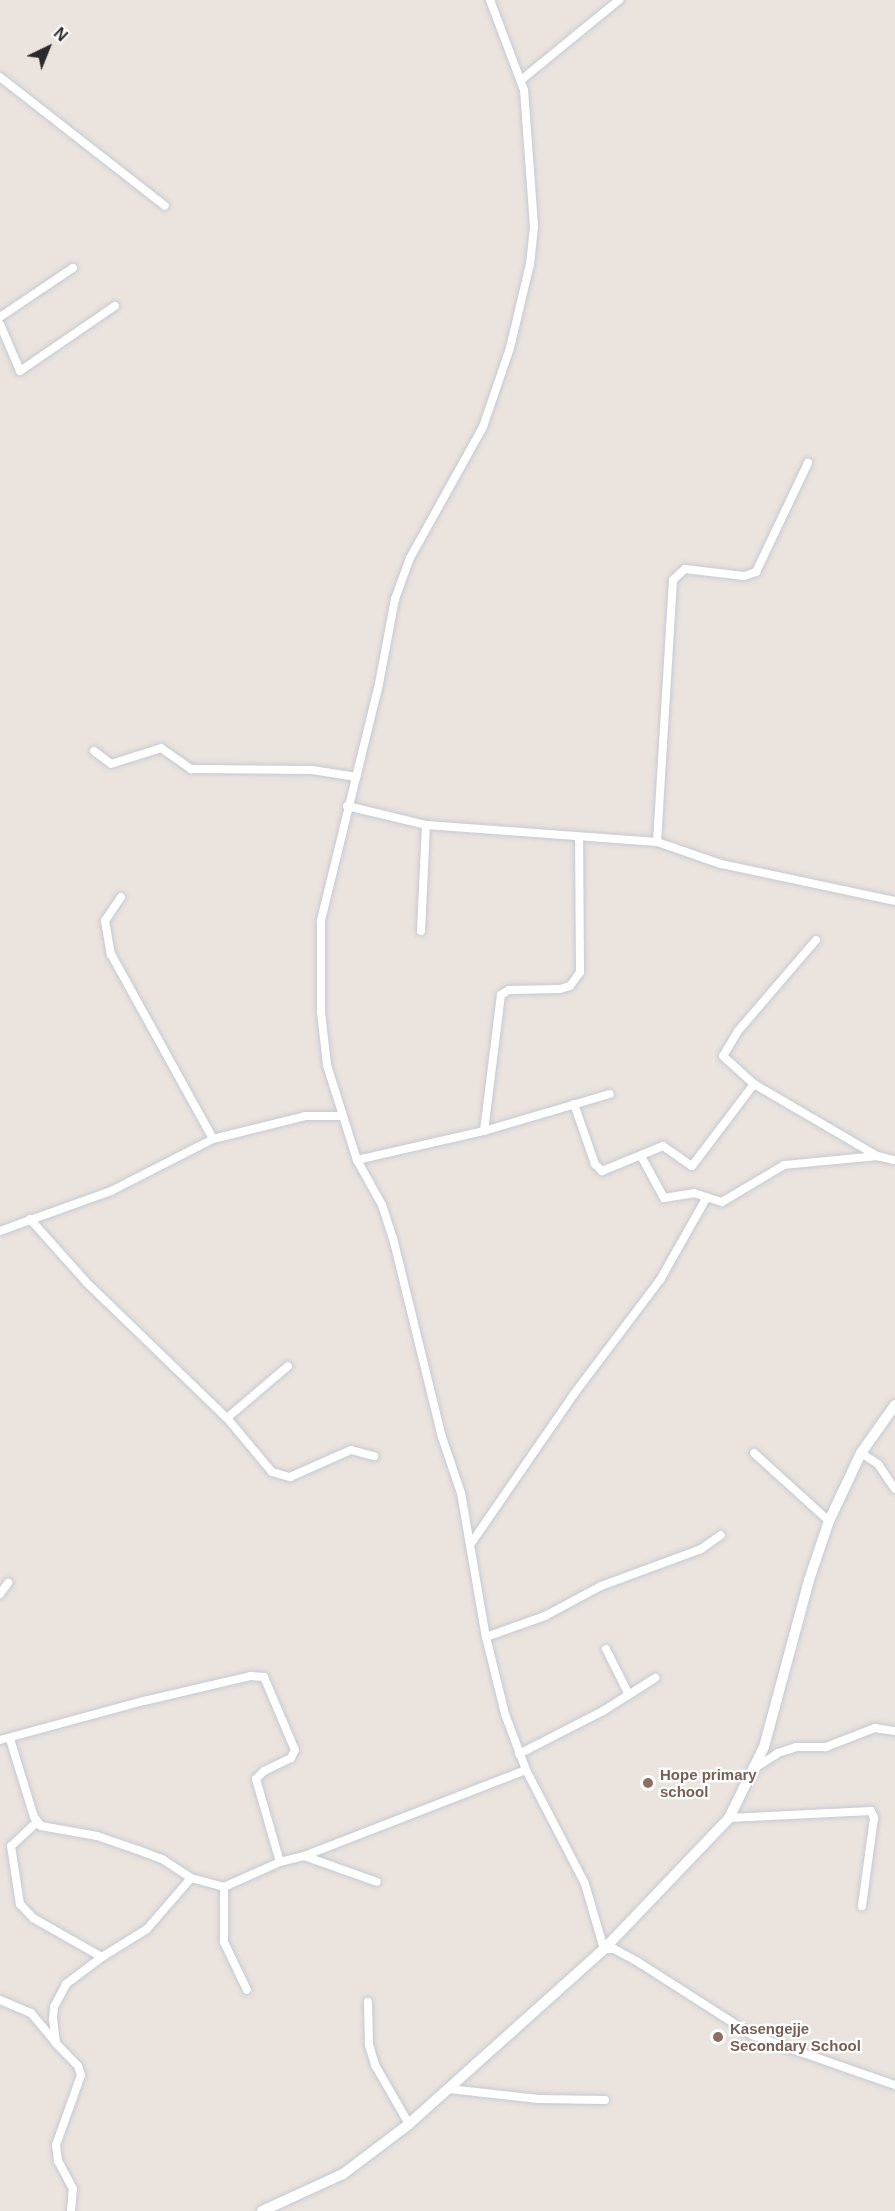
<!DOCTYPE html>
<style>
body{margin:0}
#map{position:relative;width:895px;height:2211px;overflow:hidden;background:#eae3de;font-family:Arial,sans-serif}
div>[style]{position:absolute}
.roads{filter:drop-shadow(0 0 2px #c5cad2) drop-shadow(0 0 2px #c5cad2)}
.street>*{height:8px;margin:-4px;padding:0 4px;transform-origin:4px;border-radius:4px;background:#fff}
.secondary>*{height:10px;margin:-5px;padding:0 5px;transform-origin:5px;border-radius:5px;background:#fff}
.dots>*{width:16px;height:16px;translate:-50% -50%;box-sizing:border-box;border:3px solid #fff;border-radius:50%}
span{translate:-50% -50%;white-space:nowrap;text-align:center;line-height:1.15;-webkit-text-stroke:4.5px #fff;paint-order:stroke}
.education-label{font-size:15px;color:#785e54;font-weight:700}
.left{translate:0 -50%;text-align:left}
.north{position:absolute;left:18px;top:18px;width:60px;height:60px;-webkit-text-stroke:4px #fff;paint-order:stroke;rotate:43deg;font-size:16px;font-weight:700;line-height:24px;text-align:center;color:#2a2a2a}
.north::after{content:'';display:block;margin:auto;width:21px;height:27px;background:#2a2a2a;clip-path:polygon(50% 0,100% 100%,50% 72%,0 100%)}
</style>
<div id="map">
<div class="roads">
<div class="street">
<div style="left:490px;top:0;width:96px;rotate:69.3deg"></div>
<div style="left:524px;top:90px;width:137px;rotate:85.8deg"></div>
<div style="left:534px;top:227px;width:37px;rotate:96deg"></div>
<div style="left:530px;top:264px;width:86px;rotate:103.4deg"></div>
<div style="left:510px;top:348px;width:83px;rotate:108.9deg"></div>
<div style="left:483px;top:427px;width:150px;rotate:119.1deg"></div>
<div style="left:410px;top:558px;width:44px;rotate:110.1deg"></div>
<div style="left:395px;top:599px;width:86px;rotate:100.7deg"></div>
<div style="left:379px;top:684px;width:244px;rotate:103.8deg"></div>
<div style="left:321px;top:921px;width:91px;rotate:90deg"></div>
<div style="left:321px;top:1012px;width:53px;rotate:83.5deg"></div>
<div style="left:327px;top:1065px;width:100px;rotate:72.5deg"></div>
<div style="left:357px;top:1160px;width:51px;rotate:60.9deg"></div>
<div style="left:382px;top:1205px;width:35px;rotate:72deg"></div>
<div style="left:393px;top:1238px;width:205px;rotate:76.2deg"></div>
<div style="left:442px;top:1437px;width:59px;rotate:71.3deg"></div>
<div style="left:461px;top:1493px;width:146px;rotate:80.2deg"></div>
<div style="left:486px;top:1637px;width:79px;rotate:76.1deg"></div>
<div style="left:505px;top:1714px;width:60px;rotate:69.4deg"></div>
<div style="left:526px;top:1770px;width:128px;rotate:62.6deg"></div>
<div style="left:585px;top:1884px;width:68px;rotate:73.7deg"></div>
<div style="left:604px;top:1949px;width:10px"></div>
<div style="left:614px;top:1949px;width:27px;rotate:28deg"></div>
<div style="left:638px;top:1962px;width:135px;rotate:32.6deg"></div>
<div style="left:752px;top:2035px;width:151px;rotate:19.3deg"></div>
<div style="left:0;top:77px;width:209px;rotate:38deg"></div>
<div style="left:521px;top:80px;width:127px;rotate:-39.2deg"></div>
<div style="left:0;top:317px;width:88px;rotate:-33.9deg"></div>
<div style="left:0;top:324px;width:51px;rotate:66.9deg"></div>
<div style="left:20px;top:371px;width:115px;rotate:-34.4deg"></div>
<div style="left:94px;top:751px;width:21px;rotate:37deg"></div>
<div style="left:111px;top:764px;width:52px;rotate:-17.7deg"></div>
<div style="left:161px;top:748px;width:37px;rotate:35deg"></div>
<div style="left:191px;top:769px;width:121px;rotate:0.5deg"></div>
<div style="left:312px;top:770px;width:45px;rotate:9deg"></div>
<div style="left:347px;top:806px;width:81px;rotate:13.5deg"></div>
<div style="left:426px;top:825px;width:232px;rotate:4.2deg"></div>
<div style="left:657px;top:842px;width:68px;rotate:19deg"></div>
<div style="left:721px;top:864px;width:178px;rotate:12deg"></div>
<div style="left:657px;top:842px;width:262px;rotate:-86.5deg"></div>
<div style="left:673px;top:580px;width:16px;rotate:-43deg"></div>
<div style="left:685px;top:569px;width:59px;rotate:6.8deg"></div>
<div style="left:744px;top:576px;width:13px;rotate:-18deg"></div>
<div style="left:756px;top:572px;width:121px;rotate:-64.5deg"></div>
<div style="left:121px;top:897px;width:29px;rotate:124deg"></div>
<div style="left:105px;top:921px;width:34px;rotate:80deg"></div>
<div style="left:111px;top:954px;width:211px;rotate:61.1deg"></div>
<div style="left:421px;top:931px;width:106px;rotate:-87.3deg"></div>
<div style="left:816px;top:940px;width:120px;rotate:130.6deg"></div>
<div style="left:738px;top:1031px;width:29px;rotate:121deg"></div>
<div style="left:723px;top:1056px;width:42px;rotate:42.1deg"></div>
<div style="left:754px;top:1084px;width:143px;rotate:30.3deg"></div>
<div style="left:877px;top:1156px;width:18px;rotate:13deg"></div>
<div style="left:574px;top:1104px;width:64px;rotate:70.7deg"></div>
<div style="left:595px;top:1164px;width:10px;rotate:45deg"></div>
<div style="left:602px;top:1171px;width:66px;rotate:-22.3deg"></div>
<div style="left:663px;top:1146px;width:35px;rotate:35deg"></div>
<div style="left:692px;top:1166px;width:103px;rotate:-52.9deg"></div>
<div style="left:484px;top:1131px;width:131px;rotate:-16.4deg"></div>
<div style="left:641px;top:1156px;width:48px;rotate:61.3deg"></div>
<div style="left:664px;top:1198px;width:30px;rotate:-9deg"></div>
<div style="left:694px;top:1193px;width:29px;rotate:18deg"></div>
<div style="left:722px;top:1202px;width:72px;rotate:-30.8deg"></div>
<div style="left:784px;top:1165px;width:93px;rotate:-5.5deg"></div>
<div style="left:357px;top:1160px;width:130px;rotate:-12.9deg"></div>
<div style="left:484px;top:1131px;width:137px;rotate:-82.9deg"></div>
<div style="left:501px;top:995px;width:9px;rotate:-32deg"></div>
<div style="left:509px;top:990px;width:51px;rotate:-1.1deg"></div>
<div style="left:560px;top:989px;width:10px;rotate:-17deg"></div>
<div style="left:570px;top:986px;width:17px;rotate:-54deg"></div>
<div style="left:580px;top:972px;width:135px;rotate:-90.4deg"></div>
<div style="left:30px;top:1219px;width:86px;rotate:48.3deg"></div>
<div style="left:87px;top:1283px;width:194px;rotate:44deg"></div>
<div style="left:227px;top:1418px;width:70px;rotate:50.2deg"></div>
<div style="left:272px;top:1472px;width:19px;rotate:16deg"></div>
<div style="left:290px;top:1477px;width:67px;rotate:-23.9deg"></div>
<div style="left:351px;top:1450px;width:24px;rotate:15deg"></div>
<div style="left:0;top:1231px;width:118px;rotate:-19.8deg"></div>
<div style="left:111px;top:1191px;width:114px;rotate:-27deg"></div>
<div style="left:213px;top:1139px;width:95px;rotate:-14deg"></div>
<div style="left:305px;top:1116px;width:37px"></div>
<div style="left:227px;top:1418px;width:80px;rotate:-40.4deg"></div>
<div style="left:754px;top:1453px;width:101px;rotate:42.2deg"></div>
<div style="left:861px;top:1453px;width:20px;rotate:33deg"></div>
<div style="left:878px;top:1464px;width:30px;rotate:56deg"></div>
<div style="left:472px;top:1542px;width:180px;rotate:-55.4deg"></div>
<div style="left:574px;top:1394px;width:143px;rotate:-53deg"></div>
<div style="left:660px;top:1280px;width:95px;rotate:-60.5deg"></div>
<div style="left:0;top:1594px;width:14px;rotate:-54deg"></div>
<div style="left:486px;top:1637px;width:63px;rotate:-19.6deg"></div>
<div style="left:545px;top:1616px;width:64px;rotate:-28.2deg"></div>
<div style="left:601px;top:1586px;width:107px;rotate:-20.3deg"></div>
<div style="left:701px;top:1549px;width:24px;rotate:-35deg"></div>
<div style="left:606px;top:1649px;width:49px;rotate:63.4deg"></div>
<div style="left:10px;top:1739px;width:82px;rotate:72.9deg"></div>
<div style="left:34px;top:1817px;width:11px;rotate:52deg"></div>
<div style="left:41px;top:1826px;width:57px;rotate:10.1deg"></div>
<div style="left:97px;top:1836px;width:43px;rotate:18.9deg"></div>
<div style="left:138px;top:1850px;width:26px;rotate:21deg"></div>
<div style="left:162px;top:1859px;width:35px;rotate:33deg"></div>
<div style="left:0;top:1740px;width:149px;rotate:-15.2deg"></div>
<div style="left:144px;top:1701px;width:110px;rotate:-13.2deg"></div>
<div style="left:251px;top:1676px;width:13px;rotate:4deg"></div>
<div style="left:264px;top:1677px;width:79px;rotate:67deg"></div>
<div style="left:295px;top:1750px;width:9px;rotate:117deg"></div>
<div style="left:291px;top:1758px;width:30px;rotate:154deg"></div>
<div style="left:264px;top:1771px;width:11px;rotate:135deg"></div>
<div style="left:256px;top:1779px;width:86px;rotate:73.9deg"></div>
<div style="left:519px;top:1754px;width:94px;rotate:-27.1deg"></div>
<div style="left:603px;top:1711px;width:62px;rotate:-32.4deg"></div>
<div style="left:755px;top:1768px;width:27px;rotate:-33deg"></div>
<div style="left:778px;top:1753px;width:19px;rotate:-18deg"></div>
<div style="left:796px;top:1747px;width:30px"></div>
<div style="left:826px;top:1747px;width:53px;rotate:-21.2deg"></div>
<div style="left:875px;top:1728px;width:20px;rotate:9deg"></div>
<div style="left:729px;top:1818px;width:142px;rotate:-2.8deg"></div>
<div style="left:871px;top:1811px;width:8px;rotate:67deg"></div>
<div style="left:874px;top:1818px;width:89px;rotate:97.8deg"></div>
<div style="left:37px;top:1822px;width:35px;rotate:137deg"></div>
<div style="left:11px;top:1846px;width:59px;rotate:81.2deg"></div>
<div style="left:20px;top:1904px;width:19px;rotate:47deg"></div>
<div style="left:33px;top:1918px;width:79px;rotate:29.5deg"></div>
<div style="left:304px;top:1856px;width:77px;rotate:19.6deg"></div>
<div style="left:224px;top:1887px;width:55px;rotate:90deg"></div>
<div style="left:224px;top:1942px;width:53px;rotate:64.4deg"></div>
<div style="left:0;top:2000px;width:34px;rotate:23deg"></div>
<div style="left:31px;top:2013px;width:38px;rotate:50deg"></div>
<div style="left:368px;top:2002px;width:43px;rotate:88.7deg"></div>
<div style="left:369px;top:2045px;width:21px;rotate:73deg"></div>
<div style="left:375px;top:2065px;width:68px;rotate:60deg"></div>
<div style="left:449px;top:2089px;width:90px;rotate:6.4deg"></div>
<div style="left:538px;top:2099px;width:67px;rotate:0.9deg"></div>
<div style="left:71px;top:2211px;width:22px;rotate:-85deg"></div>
<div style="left:73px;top:2189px;width:32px;rotate:-118deg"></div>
<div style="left:58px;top:2161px;width:16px;rotate:-97deg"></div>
<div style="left:56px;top:2145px;width:74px;rotate:-70.3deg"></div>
<div style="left:81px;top:2075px;width:9px;rotate:-108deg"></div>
<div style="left:78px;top:2066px;width:32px;rotate:-134deg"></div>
<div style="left:56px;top:2043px;width:24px;rotate:-97deg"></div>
<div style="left:53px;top:2019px;width:12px;rotate:-85deg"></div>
<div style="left:54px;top:2007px;width:26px;rotate:-62deg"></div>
<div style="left:66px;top:1984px;width:45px;rotate:-36.9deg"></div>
<div style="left:102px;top:1957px;width:53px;rotate:-31.9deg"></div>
<div style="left:147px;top:1929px;width:67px;rotate:-49.2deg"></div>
<div style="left:191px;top:1878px;width:34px;rotate:15deg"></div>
<div style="left:224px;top:1887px;width:61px;rotate:-24.1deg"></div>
<div style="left:280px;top:1862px;width:25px;rotate:-14deg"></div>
<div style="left:304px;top:1856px;width:238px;rotate:-21.2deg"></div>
</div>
<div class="secondary">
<div style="left:262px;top:2211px;width:89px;rotate:-24.6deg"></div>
<div style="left:343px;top:2174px;width:83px;rotate:-37.1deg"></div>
<div style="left:409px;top:2124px;width:262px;rotate:-41.9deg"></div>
<div style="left:604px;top:1949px;width:181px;rotate:-46.3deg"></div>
<div style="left:729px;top:1818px;width:79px;rotate:-63.8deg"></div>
<div style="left:764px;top:1747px;width:173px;rotate:-74.9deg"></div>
<div style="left:809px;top:1580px;width:62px;rotate:-71.3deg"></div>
<div style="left:829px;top:1521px;width:75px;rotate:-64.8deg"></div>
<div style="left:861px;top:1453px;width:59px;rotate:-54.7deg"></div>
</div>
</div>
<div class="dots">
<div style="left:648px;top:1783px;background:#8d6e63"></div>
<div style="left:718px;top:2037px;background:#8d6e63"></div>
</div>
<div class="education-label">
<span class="left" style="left:660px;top:1783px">Hope primary<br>school</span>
<span class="left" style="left:730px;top:2037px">Kasengejje<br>Secondary School</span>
</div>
<div class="north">N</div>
</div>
